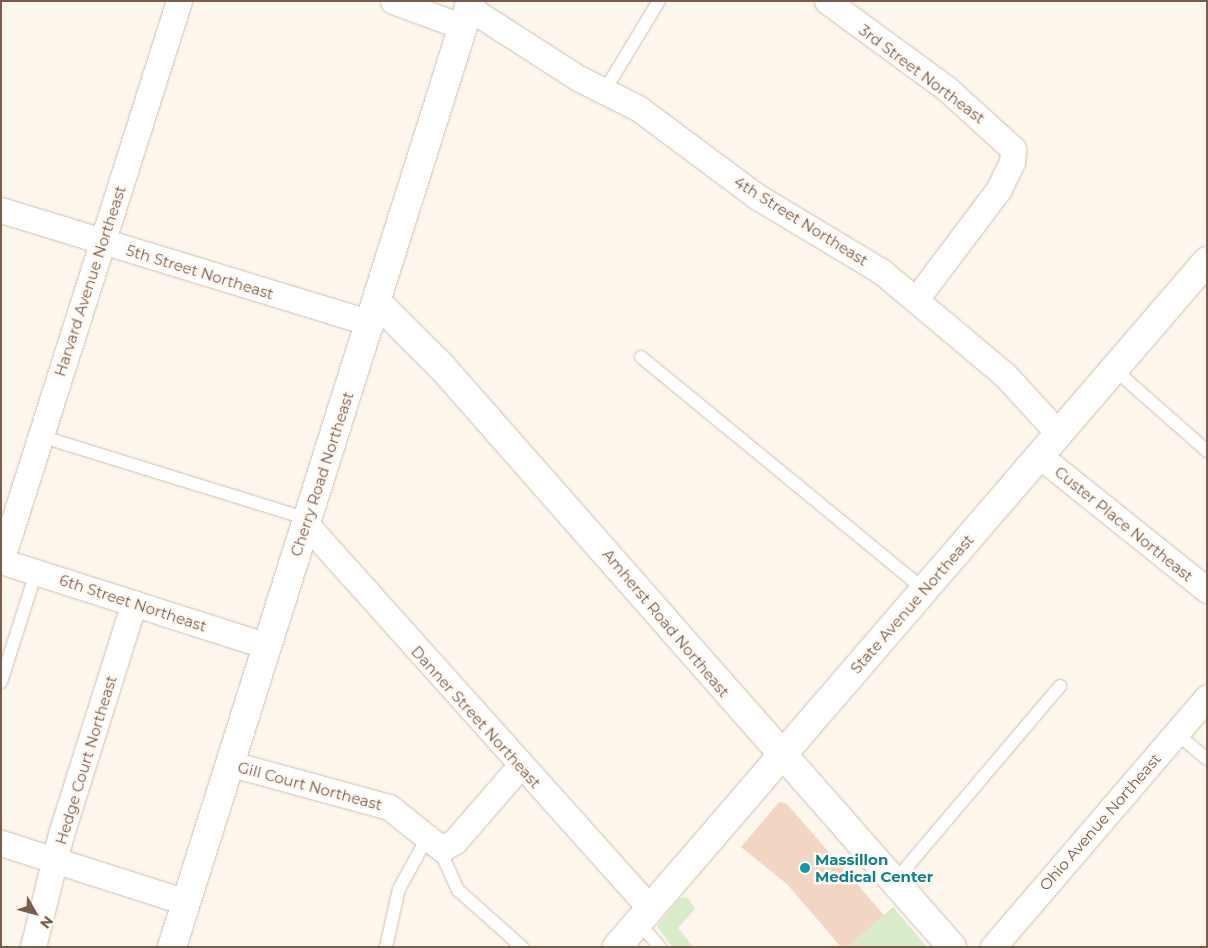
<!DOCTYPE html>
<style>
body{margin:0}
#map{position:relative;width:1208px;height:948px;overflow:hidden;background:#fdf6ec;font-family:Montserrat,sans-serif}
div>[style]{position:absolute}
.green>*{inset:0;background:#d8ecc9}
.building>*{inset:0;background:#f3d5c3}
.roads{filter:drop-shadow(0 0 1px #d1beb0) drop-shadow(0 0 1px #d1beb0)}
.lane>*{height:12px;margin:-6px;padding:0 6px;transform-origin:6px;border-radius:6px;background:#fff}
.street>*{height:25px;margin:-12.5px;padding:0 12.5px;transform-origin:12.5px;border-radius:12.5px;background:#fff}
.secondary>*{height:28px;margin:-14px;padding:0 14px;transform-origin:14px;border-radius:14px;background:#fff}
.dots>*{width:14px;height:14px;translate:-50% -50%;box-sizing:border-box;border:2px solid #fffaf3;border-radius:50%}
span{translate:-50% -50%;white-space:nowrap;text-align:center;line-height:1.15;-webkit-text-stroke:5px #fffaf3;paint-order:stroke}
.street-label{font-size:15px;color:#7a5c4d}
.culture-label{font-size:15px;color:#0d838f;font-weight:700}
.left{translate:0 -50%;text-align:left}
.frame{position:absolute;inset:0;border:2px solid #7a5c4d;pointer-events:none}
.north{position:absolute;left:10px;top:888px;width:50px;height:50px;-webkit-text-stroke:4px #fffaf3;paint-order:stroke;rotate:128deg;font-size:14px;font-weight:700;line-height:20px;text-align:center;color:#7a5c4d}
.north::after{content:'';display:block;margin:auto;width:18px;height:22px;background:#7a5c4d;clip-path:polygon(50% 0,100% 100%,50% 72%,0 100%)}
</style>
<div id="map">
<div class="green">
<div style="clip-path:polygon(687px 897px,695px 909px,678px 928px,693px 947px,672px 947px,657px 926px,680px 898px)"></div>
<div style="clip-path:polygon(893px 907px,927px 947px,848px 947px)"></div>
</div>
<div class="building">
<div style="clip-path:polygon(779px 802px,786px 803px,884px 915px,848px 947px,841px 947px,787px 884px,741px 847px)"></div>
</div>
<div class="roads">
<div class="lane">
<div style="left:605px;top:90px;width:104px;rotate:-58.8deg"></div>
<div style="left:641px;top:357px;width:367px;rotate:39.4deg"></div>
<div style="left:1114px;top:369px;width:124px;rotate:41.4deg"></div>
<div style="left:40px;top:436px;width:281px;rotate:17.2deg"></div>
<div style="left:1px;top:682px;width:115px;rotate:-72.3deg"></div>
<div style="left:1176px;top:733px;width:40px;rotate:40deg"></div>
<div style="left:439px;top:848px;width:46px;rotate:65.7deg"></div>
<div style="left:458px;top:890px;width:86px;rotate:41.7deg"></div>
<div style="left:894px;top:882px;width:257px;rotate:-49.7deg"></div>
<div style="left:638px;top:922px;width:33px;rotate:49deg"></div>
<div style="left:386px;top:947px;width:59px;rotate:-77.4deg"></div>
<div style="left:399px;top:889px;width:56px;rotate:-61.1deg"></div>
</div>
<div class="street">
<div style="left:393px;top:1px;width:75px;rotate:20.4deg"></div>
<div style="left:827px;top:1px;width:147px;rotate:36.2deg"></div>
<div style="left:946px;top:88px;width:91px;rotate:42.3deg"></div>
<div style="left:1013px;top:149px;width:13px;rotate:94deg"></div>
<div style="left:1012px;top:162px;width:30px;rotate:116deg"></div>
<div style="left:999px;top:189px;width:138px;rotate:127deg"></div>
<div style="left:469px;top:8px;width:130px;rotate:32.7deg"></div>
<div style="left:578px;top:78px;width:67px;rotate:26.6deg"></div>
<div style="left:638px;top:108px;width:147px;rotate:36.7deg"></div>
<div style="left:756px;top:196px;width:146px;rotate:31deg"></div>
<div style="left:881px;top:271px;width:162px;rotate:40deg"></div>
<div style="left:1005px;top:375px;width:80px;rotate:47.5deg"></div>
<div style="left:1px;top:210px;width:387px;rotate:17deg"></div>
<div style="left:1041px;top:457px;width:213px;rotate:38.7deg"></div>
<div style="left:306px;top:524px;width:516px;rotate:48.14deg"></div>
<div style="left:1px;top:561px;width:588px;rotate:-72.37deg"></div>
<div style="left:1px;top:561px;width:277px;rotate:17.7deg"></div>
<div style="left:228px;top:763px;width:167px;rotate:15.3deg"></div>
<div style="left:389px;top:807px;width:68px;rotate:38.4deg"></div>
<div style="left:442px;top:849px;width:15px;rotate:-32deg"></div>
<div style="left:455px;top:841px;width:99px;rotate:-49.1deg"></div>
<div style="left:1px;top:843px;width:194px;rotate:17.7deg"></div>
<div style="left:33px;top:947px;width:116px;rotate:-76.1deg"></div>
<div style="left:61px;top:834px;width:242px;rotate:-72.5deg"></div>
<div style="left:993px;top:947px;width:329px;rotate:-49.4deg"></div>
</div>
<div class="secondary">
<div style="left:378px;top:303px;width:91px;rotate:45deg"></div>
<div style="left:442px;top:367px;width:772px;rotate:48.67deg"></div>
<div style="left:172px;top:947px;width:992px;rotate:-72.46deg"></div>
<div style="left:617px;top:947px;width:905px;rotate:-49.3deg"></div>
</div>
</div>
<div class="dots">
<div style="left:805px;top:868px;background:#0f9aa8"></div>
</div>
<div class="street-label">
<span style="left:922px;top:74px;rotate:37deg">3rd Street Northeast</span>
<span style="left:801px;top:221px;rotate:32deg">4th Street Northeast</span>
<span style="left:200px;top:272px;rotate:17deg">5th Street Northeast</span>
<span style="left:90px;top:281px;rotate:-72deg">Harvard Avenue Northeast</span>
<span style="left:322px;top:474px;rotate:-72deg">Cherry Road Northeast</span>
<span style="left:1124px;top:524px;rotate:39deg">Custer Place Northeast</span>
<span style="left:133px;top:603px;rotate:18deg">6th Street Northeast</span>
<span style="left:912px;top:604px;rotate:-49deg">State Avenue Northeast</span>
<span style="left:666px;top:623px;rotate:50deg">Amherst Road Northeast</span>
<span style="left:476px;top:717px;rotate:48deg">Danner Street Northeast</span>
<span style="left:86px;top:760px;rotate:-73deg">Hedge Court Northeast</span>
<span style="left:310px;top:786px;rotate:15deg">Gill Court Northeast</span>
<span style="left:1100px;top:822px;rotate:-49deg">Ohio Avenue Northeast</span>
</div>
<div class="culture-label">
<span class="left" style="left:815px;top:868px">Massillon<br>Medical Center</span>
</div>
<div class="frame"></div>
<div class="north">N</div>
</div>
